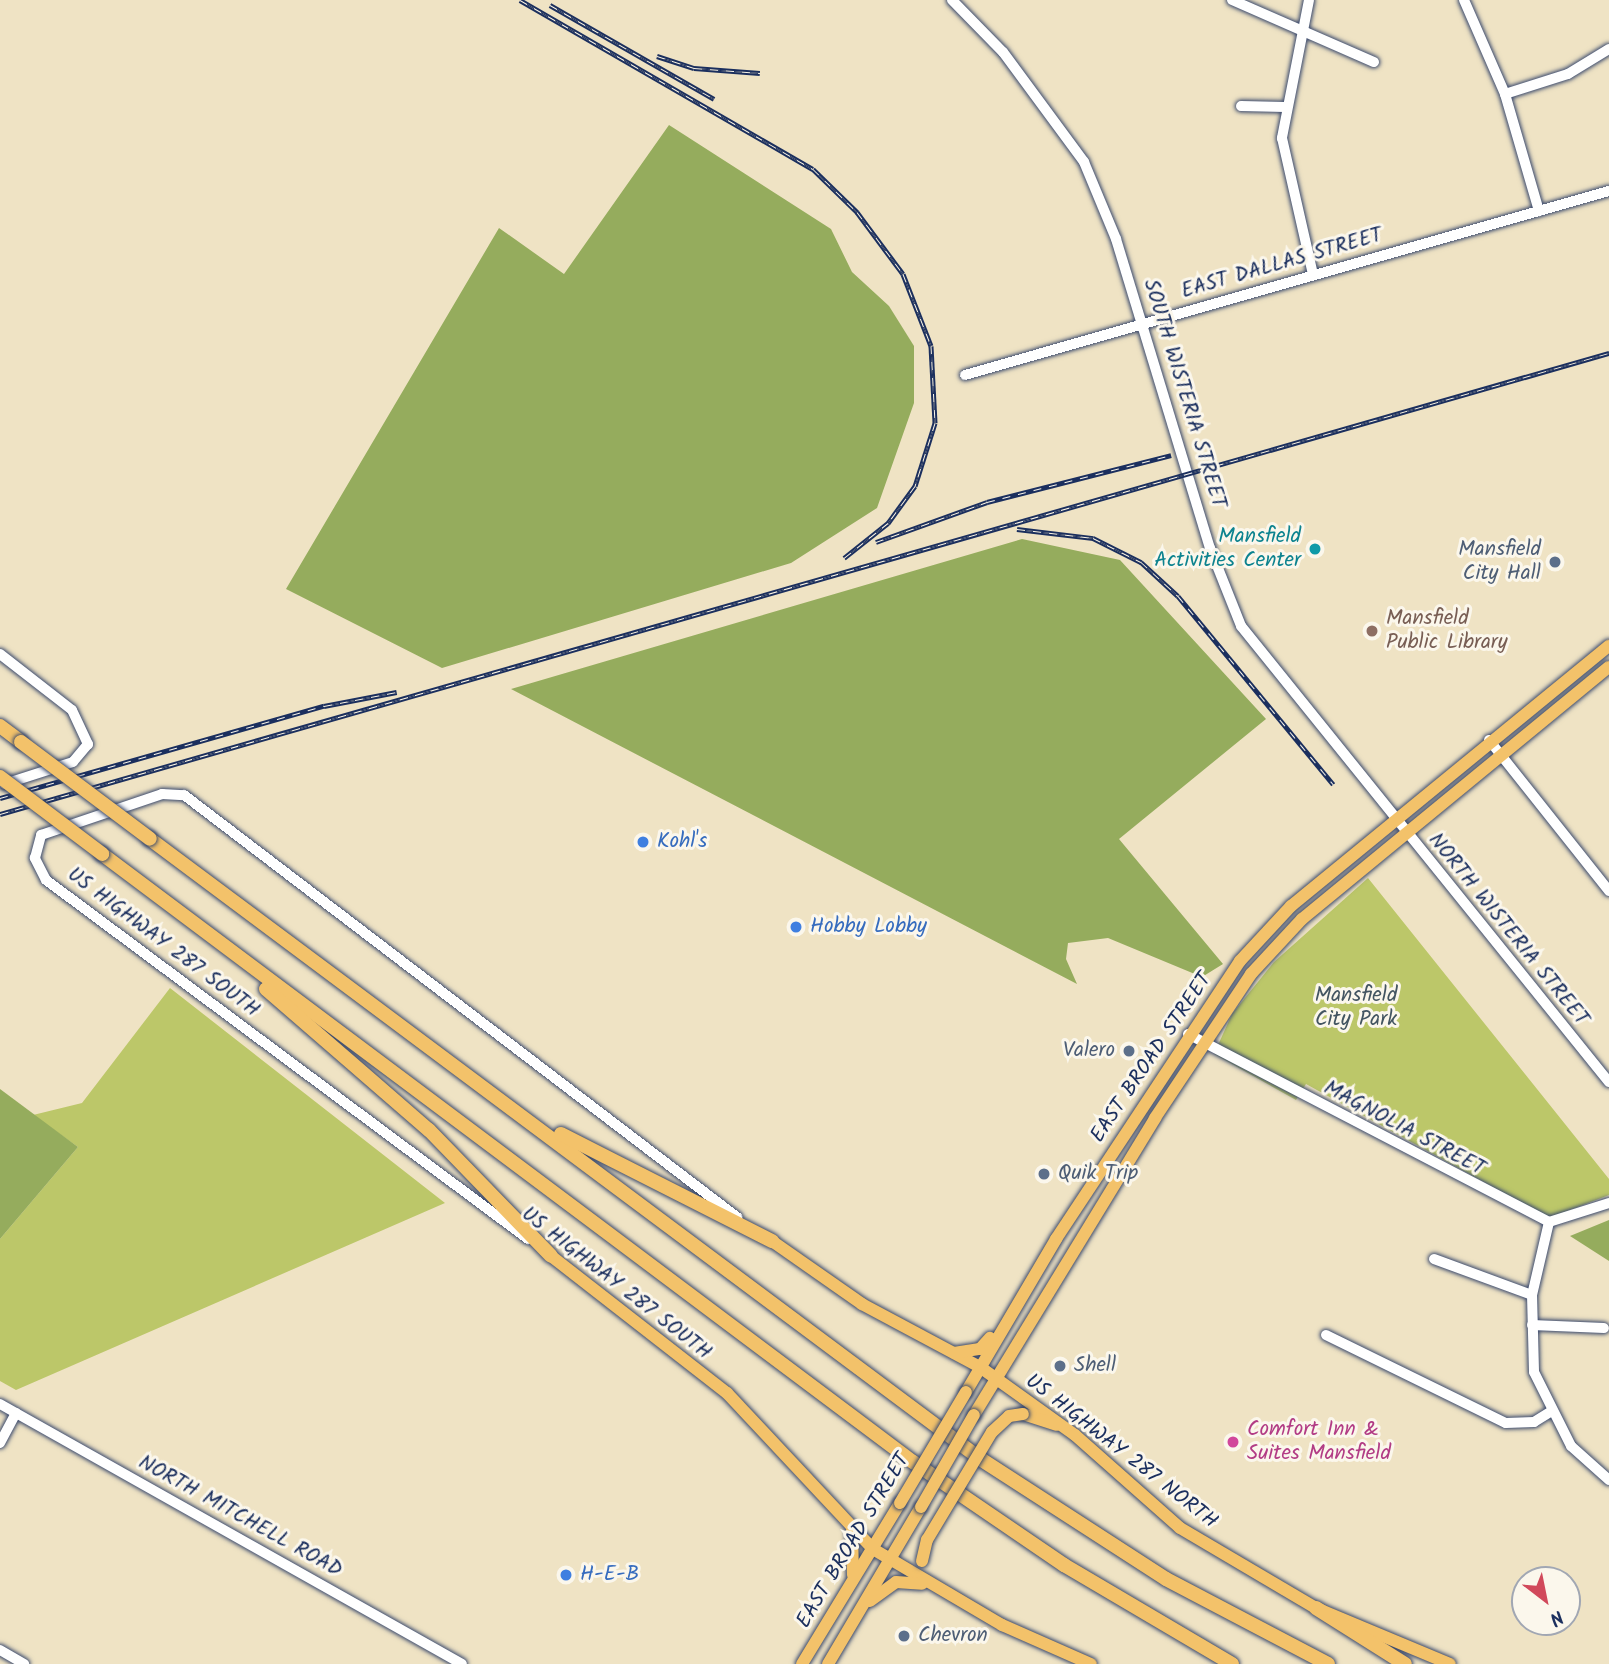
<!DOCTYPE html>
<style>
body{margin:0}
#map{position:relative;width:1609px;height:1664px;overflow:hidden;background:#efe3c4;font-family:Kalam,sans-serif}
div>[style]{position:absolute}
.green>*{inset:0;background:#bcc769}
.forest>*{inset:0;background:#95ac5d}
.roads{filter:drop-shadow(0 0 2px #3b4a6d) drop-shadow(0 0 2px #3b4a6d)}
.minor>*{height:10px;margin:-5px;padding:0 5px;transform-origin:5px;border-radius:5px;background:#fff}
.major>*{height:12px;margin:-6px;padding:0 6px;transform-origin:6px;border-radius:6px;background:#f3c26a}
.highway>*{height:14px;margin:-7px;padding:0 7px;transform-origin:7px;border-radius:7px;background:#f3c26a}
.rail>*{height:5px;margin-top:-2.5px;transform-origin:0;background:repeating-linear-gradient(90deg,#fbf7ec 0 8px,#1b2f5e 0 16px);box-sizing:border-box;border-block:2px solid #1b2f5e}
.bridges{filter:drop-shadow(0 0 2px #3b4a6d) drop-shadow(0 0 2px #3b4a6d)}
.major-bridge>*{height:12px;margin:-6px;padding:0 6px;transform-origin:6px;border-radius:6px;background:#f3c26a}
.highway-bridge>*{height:14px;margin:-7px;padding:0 7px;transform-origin:7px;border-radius:7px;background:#f3c26a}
.dots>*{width:19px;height:19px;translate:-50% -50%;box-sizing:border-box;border:4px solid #fbf7ec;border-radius:50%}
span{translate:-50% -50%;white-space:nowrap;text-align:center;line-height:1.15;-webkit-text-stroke:6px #fbf7ec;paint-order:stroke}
.street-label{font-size:21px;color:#1b2f5e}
.culture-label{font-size:21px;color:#0d838f}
.right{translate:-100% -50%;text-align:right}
.service-label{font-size:21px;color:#4e5e75}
.left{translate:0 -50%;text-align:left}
.education-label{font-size:21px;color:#785e54}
.shop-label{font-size:21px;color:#366cbe}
.park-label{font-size:21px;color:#435561}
.hotel-label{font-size:21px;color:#b23c85}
.north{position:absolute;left:1511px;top:1566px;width:70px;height:70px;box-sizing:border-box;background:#fbf7ec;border:2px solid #a1a7b3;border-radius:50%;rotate:148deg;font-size:19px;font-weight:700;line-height:28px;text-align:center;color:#1b2f5e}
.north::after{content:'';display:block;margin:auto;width:24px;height:32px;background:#d1495b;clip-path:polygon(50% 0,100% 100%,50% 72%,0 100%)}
</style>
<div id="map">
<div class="green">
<div style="clip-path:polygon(1368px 878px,1609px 1179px,1609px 1195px,1549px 1218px,1306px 1084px,1296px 1100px,1214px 1054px,1232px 1014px,1274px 962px)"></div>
<div style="clip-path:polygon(170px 988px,445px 1203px,16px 1390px,0 1381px,0 1239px,78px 1147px,33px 1115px,82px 1103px)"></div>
</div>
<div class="forest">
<div style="clip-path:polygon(669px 125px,831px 229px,852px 272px,889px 306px,914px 346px,914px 403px,877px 508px,791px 563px,442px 668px,286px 589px,499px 228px,564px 274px)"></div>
<div style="clip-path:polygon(1022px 539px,1120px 560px,1266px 719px,1119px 839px,1223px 964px,1202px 977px,1108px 938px,1068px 943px,1066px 959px,1077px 984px,511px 689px)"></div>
<div style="clip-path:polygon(0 1089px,78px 1147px,0 1239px)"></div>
<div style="clip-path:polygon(1609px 1220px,1609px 1261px,1570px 1236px)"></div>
</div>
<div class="roads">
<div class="minor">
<div style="left:952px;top:0;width:73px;rotate:45.6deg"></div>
<div style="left:1003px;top:52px;width:137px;rotate:53.6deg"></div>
<div style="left:1084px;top:162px;width:83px;rotate:67.4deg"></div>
<div style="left:1116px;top:239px;width:323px;rotate:73.1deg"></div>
<div style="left:1210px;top:548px;width:84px;rotate:68.3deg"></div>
<div style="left:1241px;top:626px;width:586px;rotate:51.1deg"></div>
<div style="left:1232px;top:0;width:155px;rotate:23.6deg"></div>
<div style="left:1309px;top:0;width:141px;rotate:101.1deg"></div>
<div style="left:1282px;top:138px;width:139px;rotate:77.2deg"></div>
<div style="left:1464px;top:0;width:103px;rotate:66.4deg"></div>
<div style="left:1505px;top:94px;width:122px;rotate:73.8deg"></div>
<div style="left:1505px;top:94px;width:66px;rotate:-17.6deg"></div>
<div style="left:1568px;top:74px;width:48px;rotate:-31.4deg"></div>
<div style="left:1241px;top:106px;width:44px;rotate:1.3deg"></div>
<div style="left:965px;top:375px;width:670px;rotate:-15.95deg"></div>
<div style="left:0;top:654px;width:91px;rotate:37.9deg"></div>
<div style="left:72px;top:710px;width:38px;rotate:65deg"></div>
<div style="left:88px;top:744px;width:23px;rotate:130deg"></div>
<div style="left:73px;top:762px;width:72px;rotate:162.3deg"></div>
<div style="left:1489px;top:740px;width:193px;rotate:51.5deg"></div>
<div style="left:1188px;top:1034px;width:407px;rotate:27.5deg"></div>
<div style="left:1549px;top:1222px;width:63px;rotate:-17.6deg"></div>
<div style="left:1549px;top:1222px;width:75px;rotate:103.1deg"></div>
<div style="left:1532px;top:1295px;width:77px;rotate:88.5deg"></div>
<div style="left:1534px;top:1372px;width:83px;rotate:63.4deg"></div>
<div style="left:1571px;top:1446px;width:51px;rotate:41.8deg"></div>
<div style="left:528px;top:1239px;width:601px;rotate:-143.32deg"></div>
<div style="left:46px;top:880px;width:25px;rotate:-117deg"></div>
<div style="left:35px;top:858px;width:24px;rotate:-75deg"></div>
<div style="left:41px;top:835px;width:128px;rotate:-18.7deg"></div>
<div style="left:162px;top:794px;width:22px;rotate:3deg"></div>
<div style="left:184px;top:795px;width:696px;rotate:37.35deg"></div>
<div style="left:1434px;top:1259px;width:104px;rotate:20.2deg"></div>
<div style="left:1532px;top:1325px;width:72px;rotate:2.4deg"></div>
<div style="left:1326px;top:1335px;width:200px;rotate:26.1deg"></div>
<div style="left:1506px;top:1423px;width:28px;rotate:-2deg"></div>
<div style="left:1534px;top:1422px;width:19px;rotate:-32deg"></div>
<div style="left:0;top:1404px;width:530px;rotate:29.37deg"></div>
<div style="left:0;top:1443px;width:34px;rotate:-62deg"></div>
<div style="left:0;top:1650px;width:28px;rotate:30deg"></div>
</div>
<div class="major">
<div style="left:772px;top:1241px;width:110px;rotate:35deg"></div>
<div style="left:862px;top:1304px;width:134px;rotate:28.1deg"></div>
<div style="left:980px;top:1367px;width:117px;rotate:35.6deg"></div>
<div style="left:1075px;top:1435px;width:140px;rotate:41.5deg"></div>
<div style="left:1180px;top:1528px;width:158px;rotate:30.5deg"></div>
<div style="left:1316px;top:1608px;width:145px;rotate:22.7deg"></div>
<div style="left:551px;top:1256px;width:223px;rotate:37.9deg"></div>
<div style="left:727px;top:1393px;width:214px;rotate:46.9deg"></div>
<div style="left:873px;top:1549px;width:150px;rotate:30.5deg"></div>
<div style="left:1002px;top:1625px;width:97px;rotate:23.7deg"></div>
<div style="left:954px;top:1353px;width:26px;rotate:-9deg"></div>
<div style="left:980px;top:1349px;width:15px;rotate:-48deg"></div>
<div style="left:966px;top:1392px;width:178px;rotate:-59.5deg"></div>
<div style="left:1056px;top:1239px;width:333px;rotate:-56.5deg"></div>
<div style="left:1240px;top:961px;width:75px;rotate:-47.2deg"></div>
<div style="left:1291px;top:906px;width:411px;rotate:-39.3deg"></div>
<div style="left:1023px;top:1414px;width:35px;rotate:18deg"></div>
<div style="left:974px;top:1415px;width:348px;rotate:-58.6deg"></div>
<div style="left:1155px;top:1118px;width:173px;rotate:-56.3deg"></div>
<div style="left:1251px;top:974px;width:75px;rotate:-47.2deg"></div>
<div style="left:1302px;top:919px;width:397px;rotate:-39.4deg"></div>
<div style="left:852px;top:1531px;width:44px;rotate:88.7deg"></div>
<div style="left:870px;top:1601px;width:32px;rotate:-36deg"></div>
<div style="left:896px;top:1582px;width:26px;rotate:4deg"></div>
<div style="left:802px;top:1664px;width:188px;rotate:-58.7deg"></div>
<div style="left:828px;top:1664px;width:182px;rotate:-59.4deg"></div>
</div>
<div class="highway">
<div style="left:0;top:726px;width:26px;rotate:37deg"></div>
<div style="left:150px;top:839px;width:1038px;rotate:36.74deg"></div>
<div style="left:982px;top:1460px;width:219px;rotate:32.9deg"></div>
<div style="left:1166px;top:1579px;width:183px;rotate:27.7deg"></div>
<div style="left:102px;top:854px;width:1014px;rotate:36.86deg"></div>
<div style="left:913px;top:1462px;width:183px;rotate:34.3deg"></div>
<div style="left:1064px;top:1565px;width:195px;rotate:30.5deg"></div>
<div style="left:266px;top:989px;width:216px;rotate:40.9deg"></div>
<div style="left:429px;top:1130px;width:175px;rotate:45.9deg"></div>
<div style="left:561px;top:1134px;width:237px;rotate:26.9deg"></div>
<div style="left:1316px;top:1608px;width:105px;rotate:32.2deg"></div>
</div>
</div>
<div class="rail">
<div style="left:520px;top:0;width:338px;rotate:30deg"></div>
<div style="left:813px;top:169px;width:62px;rotate:44.3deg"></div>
<div style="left:857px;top:212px;width:77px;rotate:53.4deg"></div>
<div style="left:903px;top:274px;width:77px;rotate:68.7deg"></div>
<div style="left:931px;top:346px;width:77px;rotate:87deg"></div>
<div style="left:935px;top:423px;width:66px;rotate:107.6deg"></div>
<div style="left:915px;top:486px;width:46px;rotate:126.1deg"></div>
<div style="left:888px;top:523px;width:56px;rotate:141.5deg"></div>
<div style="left:550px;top:5px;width:189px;rotate:29.8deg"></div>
<div style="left:657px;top:56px;width:39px;rotate:18deg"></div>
<div style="left:694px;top:68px;width:66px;rotate:4.3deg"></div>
<div style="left:1017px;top:529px;width:77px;rotate:6.8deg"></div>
<div style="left:1093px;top:538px;width:54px;rotate:26.6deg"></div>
<div style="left:1141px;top:562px;width:50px;rotate:42.6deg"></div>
<div style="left:1178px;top:596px;width:244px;rotate:50.5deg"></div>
<div style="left:876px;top:542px;width:118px;rotate:-19.8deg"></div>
<div style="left:987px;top:502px;width:190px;rotate:-14.3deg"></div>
<div style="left:0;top:798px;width:337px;rotate:-15.9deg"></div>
<div style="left:324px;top:706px;width:74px;rotate:-10.9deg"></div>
<div style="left:0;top:814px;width:1674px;rotate:-15.99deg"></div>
</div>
<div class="bridges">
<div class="major-bridge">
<div style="left:900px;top:1503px;width:129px;rotate:-59.3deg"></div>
<div style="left:921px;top:1507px;width:106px;rotate:-60.1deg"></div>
<div style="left:922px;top:1561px;width:22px;rotate:-77deg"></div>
<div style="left:927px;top:1540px;width:126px;rotate:-59deg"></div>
<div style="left:992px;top:1432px;width:23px;rotate:-43deg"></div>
<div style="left:1009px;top:1416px;width:14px;rotate:-8deg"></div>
</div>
<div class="highway-bridge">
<div style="left:21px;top:742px;width:161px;rotate:36.9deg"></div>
<div style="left:0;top:777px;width:128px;rotate:37deg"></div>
</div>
</div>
<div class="dots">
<div style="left:1315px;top:549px;background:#0f9aa8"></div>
<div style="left:1555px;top:562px;background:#5c6f8a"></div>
<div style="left:1372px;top:631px;background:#8d6e63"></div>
<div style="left:643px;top:842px;background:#3f7fe0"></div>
<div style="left:796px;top:927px;background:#3f7fe0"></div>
<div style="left:1129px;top:1051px;background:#5c6f8a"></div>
<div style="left:1044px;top:1174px;background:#5c6f8a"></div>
<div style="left:1060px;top:1366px;background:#5c6f8a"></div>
<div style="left:1233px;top:1442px;background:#d1479c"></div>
<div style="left:566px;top:1575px;background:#3f7fe0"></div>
<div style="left:904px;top:1636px;background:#5c6f8a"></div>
</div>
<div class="street-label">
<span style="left:1282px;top:264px;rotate:-16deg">EAST DALLAS STREET</span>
<span style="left:1184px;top:394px;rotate:73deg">SOUTH WISTERIA STREET</span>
<span style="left:1508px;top:930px;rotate:51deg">NORTH WISTERIA STREET</span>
<span style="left:163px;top:943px;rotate:37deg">US HIGHWAY 287 SOUTH</span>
<span style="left:1152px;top:1058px;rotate:-56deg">EAST BROAD STREET</span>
<span style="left:1404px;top:1129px;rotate:28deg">MAGNOLIA STREET</span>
<span style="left:616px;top:1284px;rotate:38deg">US HIGHWAY 287 SOUTH</span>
<span style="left:1121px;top:1452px;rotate:38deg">US HIGHWAY 287 NORTH</span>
<span style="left:240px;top:1517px;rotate:29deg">NORTH MITCHELL ROAD</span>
<span style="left:854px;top:1541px;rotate:-59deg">EAST BROAD STREET</span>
</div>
<div class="culture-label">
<span class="right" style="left:1301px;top:549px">Mansfield<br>Activities Center</span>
</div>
<div class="service-label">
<span class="right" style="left:1541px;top:562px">Mansfield<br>City Hall</span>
<span class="right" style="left:1115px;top:1051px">Valero</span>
<span class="left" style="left:1058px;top:1174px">Quik Trip</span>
<span class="left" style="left:1074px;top:1366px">Shell</span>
<span class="left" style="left:918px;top:1636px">Chevron</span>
</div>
<div class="education-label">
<span class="left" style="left:1386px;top:631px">Mansfield<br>Public Library</span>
</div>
<div class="shop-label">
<span class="left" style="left:657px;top:842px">Kohl's</span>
<span class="left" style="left:810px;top:927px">Hobby Lobby</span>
<span class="left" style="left:580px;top:1575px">H-E-B</span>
</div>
<div class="park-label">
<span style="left:1356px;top:1008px">Mansfield<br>City Park</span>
</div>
<div class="hotel-label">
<span class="left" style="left:1247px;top:1442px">Comfort Inn &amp;<br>Suites Mansfield</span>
</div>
<div class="north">N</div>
</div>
